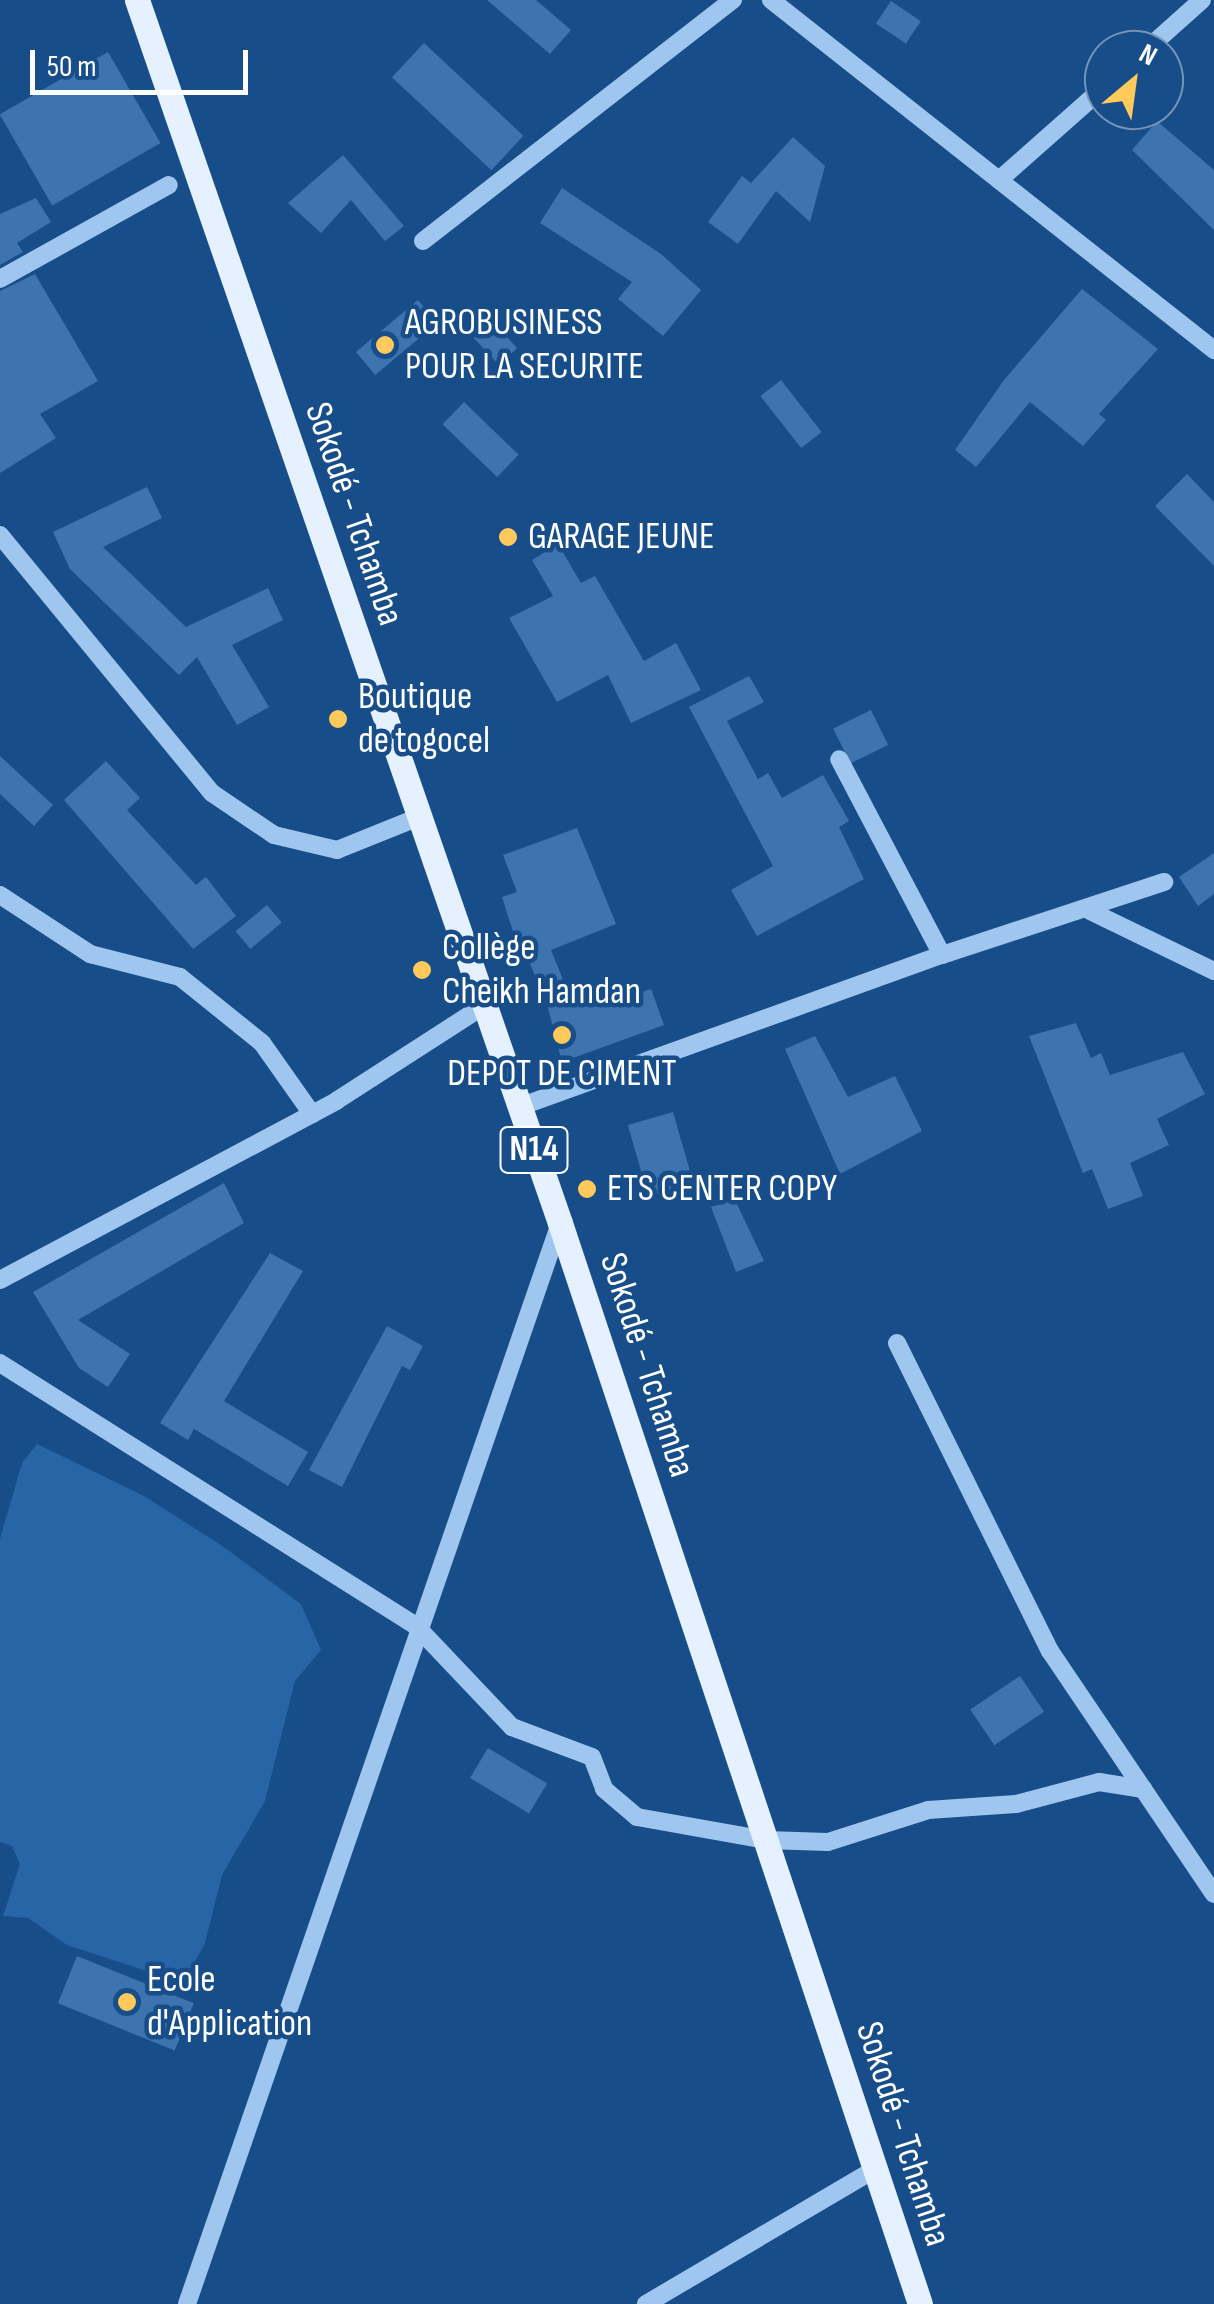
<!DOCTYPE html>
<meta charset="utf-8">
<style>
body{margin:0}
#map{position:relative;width:1214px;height:2304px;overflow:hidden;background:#174d89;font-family:"Sofia Sans Condensed",sans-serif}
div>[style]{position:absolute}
.green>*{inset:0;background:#2765a6}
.building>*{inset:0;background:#3c74b0;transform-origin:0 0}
.minor>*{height:18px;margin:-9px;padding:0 9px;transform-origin:9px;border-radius:9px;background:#9fc6ee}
.major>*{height:25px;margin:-12.5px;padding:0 12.5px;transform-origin:12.5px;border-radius:12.5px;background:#e6f1ff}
.dots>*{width:28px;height:28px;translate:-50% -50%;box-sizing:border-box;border:5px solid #174d89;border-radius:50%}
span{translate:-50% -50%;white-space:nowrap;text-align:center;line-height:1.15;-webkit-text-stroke:9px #174d89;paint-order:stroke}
.shield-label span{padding:2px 8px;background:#174d89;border:2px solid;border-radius:8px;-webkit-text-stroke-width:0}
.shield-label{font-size:35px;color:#fff;font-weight:700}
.poi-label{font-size:38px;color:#fff}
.left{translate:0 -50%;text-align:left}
.street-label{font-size:38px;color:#fff}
.north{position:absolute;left:1084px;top:30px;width:100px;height:100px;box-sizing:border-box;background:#174d89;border:2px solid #7494b8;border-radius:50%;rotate:29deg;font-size:28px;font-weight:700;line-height:40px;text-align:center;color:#fff}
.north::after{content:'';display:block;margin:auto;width:35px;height:45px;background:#ffc95c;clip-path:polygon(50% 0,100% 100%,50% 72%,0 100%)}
.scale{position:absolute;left:30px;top:50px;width:218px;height:45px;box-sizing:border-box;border:5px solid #fff;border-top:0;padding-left:12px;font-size:30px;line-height:35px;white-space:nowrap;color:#fff;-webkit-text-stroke:8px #174d89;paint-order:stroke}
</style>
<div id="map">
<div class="green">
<div style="clip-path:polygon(37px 1444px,144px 1496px,221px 1545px,301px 1604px,321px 1650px,295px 1681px,265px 1801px,222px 1875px,205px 1943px,189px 1973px,153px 1973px,67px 1945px,28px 1918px,3px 1916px,20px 1864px,12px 1846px,0 1842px,0 1539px,22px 1463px)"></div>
</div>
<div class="building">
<div style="clip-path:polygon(487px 0,536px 0,571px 30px,550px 54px)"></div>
<div style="left:891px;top:1px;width:36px;height:27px;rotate:34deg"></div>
<div style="left:424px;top:43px;width:136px;height:47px;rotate:43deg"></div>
<div style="left:108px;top:52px;width:105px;height:125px;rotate:60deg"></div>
<div style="clip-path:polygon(1157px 121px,1214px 170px,1214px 230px,1132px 150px)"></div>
<div style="clip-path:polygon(793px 137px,825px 166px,810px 222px,776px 191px,738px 244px,708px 222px,742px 176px,751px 183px)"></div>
<div style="clip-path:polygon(343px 155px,404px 226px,385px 241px,351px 200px,321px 233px,288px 203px)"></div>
<div style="clip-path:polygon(562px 188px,661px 254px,701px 290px,663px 336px,618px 299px,632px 282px,540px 223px)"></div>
<div style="clip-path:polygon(36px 198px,51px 222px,17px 243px,23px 252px,0 265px,0 214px)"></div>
<div style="clip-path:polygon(35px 274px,98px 381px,40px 414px,56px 438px,0 473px,0 291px)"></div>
<div style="clip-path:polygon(1082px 289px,1158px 349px,1099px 414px,1106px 420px,1083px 446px,1030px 402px,976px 467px,955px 450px,1004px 380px)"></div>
<div style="left:418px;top:300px;width:30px;height:81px;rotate:50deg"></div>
<div style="left:492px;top:321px;width:37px;height:25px;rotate:47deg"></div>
<div style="left:781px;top:380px;width:66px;height:26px;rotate:52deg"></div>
<div style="left:464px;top:402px;width:76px;height:31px;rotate:44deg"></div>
<div style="clip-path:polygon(1187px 474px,1214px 502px,1214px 566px,1155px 506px)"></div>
<div style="clip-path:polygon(147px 487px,162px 518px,103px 547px,186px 627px,268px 588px,283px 620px,232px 645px,269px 707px,237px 725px,197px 657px,179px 675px,70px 569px,53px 532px)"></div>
<div style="clip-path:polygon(558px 544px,581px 583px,595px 576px,644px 661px,676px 643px,701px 690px,631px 723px,608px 675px,557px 702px,509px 618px,553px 596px,532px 560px)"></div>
<div style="clip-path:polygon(749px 676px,764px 702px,727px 721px,758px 779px,768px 773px,782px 798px,823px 775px,849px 821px,839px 827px,864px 879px,757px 936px,731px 890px,773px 866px,689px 707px)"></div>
<div style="left:871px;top:710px;width:39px;height:42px;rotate:64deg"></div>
<div style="clip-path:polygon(0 756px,53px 805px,34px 826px,0 794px)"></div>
<div style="clip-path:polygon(106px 761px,140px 798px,127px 810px,196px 885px,206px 877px,236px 916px,193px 949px,64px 800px)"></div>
<div style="clip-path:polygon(577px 828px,616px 924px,551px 950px,573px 1004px,603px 993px,607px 1003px,651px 989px,664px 1025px,562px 1062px,548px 1008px,529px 961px,523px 963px,502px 897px,517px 892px,503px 855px)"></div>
<div style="clip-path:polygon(1214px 853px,1214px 894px,1198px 906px,1179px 877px)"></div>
<div style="left:267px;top:905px;width:23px;height:41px;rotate:50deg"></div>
<div style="clip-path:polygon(1076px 1023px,1091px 1058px,1101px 1053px,1110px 1075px,1183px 1052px,1205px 1094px,1157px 1119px,1169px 1145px,1130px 1163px,1143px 1196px,1108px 1209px,1092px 1169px,1083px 1173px,1029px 1036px)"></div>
<div style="clip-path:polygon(815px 1036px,848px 1097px,895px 1076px,922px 1131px,840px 1174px,785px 1049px)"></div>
<div style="left:673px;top:1112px;width:75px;height:47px;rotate:74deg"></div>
<div style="clip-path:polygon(224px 1183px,244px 1223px,78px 1320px,130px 1354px,108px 1387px,79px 1368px,33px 1292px)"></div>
<div style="clip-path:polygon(735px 1200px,764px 1261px,736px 1272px,711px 1207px)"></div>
<div style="clip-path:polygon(270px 1253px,303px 1271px,224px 1401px,308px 1452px,288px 1486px,194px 1429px,188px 1440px,160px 1423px)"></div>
<div style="clip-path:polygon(387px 1326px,423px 1346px,410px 1370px,402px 1366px,342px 1487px,309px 1470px)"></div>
<div style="left:1020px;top:1676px;width:43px;height:60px;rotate:56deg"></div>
<div style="left:488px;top:1748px;width:69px;height:35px;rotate:31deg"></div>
<div style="left:77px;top:1956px;width:126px;height:51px;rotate:22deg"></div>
</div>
<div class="minor">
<div style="left:771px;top:0;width:565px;rotate:38.31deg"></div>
<div style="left:1146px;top:50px;width:75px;rotate:-41.8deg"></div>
<div style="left:999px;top:180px;width:140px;rotate:-41.5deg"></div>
<div style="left:423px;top:241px;width:393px;rotate:-37.9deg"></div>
<div style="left:0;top:279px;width:193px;rotate:-29.1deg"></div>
<div style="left:0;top:535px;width:334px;rotate:50.6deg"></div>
<div style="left:212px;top:793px;width:75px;rotate:34.1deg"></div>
<div style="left:274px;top:835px;width:65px;rotate:13.4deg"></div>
<div style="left:337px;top:850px;width:88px;rotate:-21.9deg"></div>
<div style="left:0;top:895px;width:108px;rotate:33.2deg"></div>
<div style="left:90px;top:954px;width:93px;rotate:14.3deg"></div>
<div style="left:180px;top:977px;width:105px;rotate:38.8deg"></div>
<div style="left:262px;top:1043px;width:87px;rotate:54.8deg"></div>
<div style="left:1090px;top:911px;width:138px;rotate:25.8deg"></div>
<div style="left:942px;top:955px;width:234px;rotate:-18.2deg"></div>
<div style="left:519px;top:1107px;width:449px;rotate:-19.8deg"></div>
<div style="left:942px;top:955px;width:221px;rotate:-117.7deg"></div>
<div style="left:0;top:1280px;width:381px;rotate:-28deg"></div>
<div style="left:336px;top:1101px;width:177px;rotate:-32.8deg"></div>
<div style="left:897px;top:1343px;width:344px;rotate:63.6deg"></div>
<div style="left:1050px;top:1651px;width:293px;rotate:56deg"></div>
<div style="left:0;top:1363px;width:494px;rotate:32.3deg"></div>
<div style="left:417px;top:1627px;width:138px;rotate:46.5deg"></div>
<div style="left:512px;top:1727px;width:85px;rotate:20.6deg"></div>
<div style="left:592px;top:1757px;width:34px;rotate:69deg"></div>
<div style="left:604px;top:1789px;width:43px;rotate:40.3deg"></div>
<div style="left:637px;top:1817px;width:131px;rotate:10.1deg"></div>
<div style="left:766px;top:1840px;width:62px;rotate:1.8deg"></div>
<div style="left:828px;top:1842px;width:105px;rotate:-17.7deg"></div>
<div style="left:928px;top:1810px;width:88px;rotate:-3.9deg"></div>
<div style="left:1016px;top:1804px;width:86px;rotate:-14.8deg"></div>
<div style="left:1099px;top:1782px;width:45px;rotate:9deg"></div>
<div style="left:187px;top:2304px;width:1144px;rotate:-70.96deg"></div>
<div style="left:646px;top:2304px;width:266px;rotate:-30.5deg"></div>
</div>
<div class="major">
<div style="left:137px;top:0;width:1294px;rotate:70.92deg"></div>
<div style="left:560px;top:1223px;width:1139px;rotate:71.58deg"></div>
</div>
<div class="dots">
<div style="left:385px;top:345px;background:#ffc95c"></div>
<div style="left:508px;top:537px;background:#ffc95c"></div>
<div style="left:338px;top:719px;background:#ffc95c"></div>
<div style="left:422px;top:970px;background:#ffc95c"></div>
<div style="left:562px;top:1035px;background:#ffc95c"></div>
<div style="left:587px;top:1189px;background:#ffc95c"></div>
<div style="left:127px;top:2002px;background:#ffc95c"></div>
</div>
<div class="shield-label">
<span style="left:534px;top:1150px">N14</span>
</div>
<div class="poi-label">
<span class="left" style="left:405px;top:345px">AGROBUSINESS<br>POUR LA SECURITE</span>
<span class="left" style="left:528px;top:537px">GARAGE JEUNE</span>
<span class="left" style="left:358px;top:719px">Boutique<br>de togocel</span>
<span class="left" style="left:442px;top:970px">Collège<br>Cheikh Hamdan</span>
<span style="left:562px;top:1074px">DEPOT DE CIMENT</span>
<span class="left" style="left:607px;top:1189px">ETS CENTER COPY</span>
<span class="left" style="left:147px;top:2002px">Ecole<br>d'Application</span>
</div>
<div class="street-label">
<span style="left:354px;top:514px;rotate:71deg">Sokodé - Tchamba</span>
<span style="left:647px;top:1365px;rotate:72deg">Sokodé - Tchamba</span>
<span style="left:903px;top:2134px;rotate:72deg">Sokodé - Tchamba</span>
</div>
<div class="north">N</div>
<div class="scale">50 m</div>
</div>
